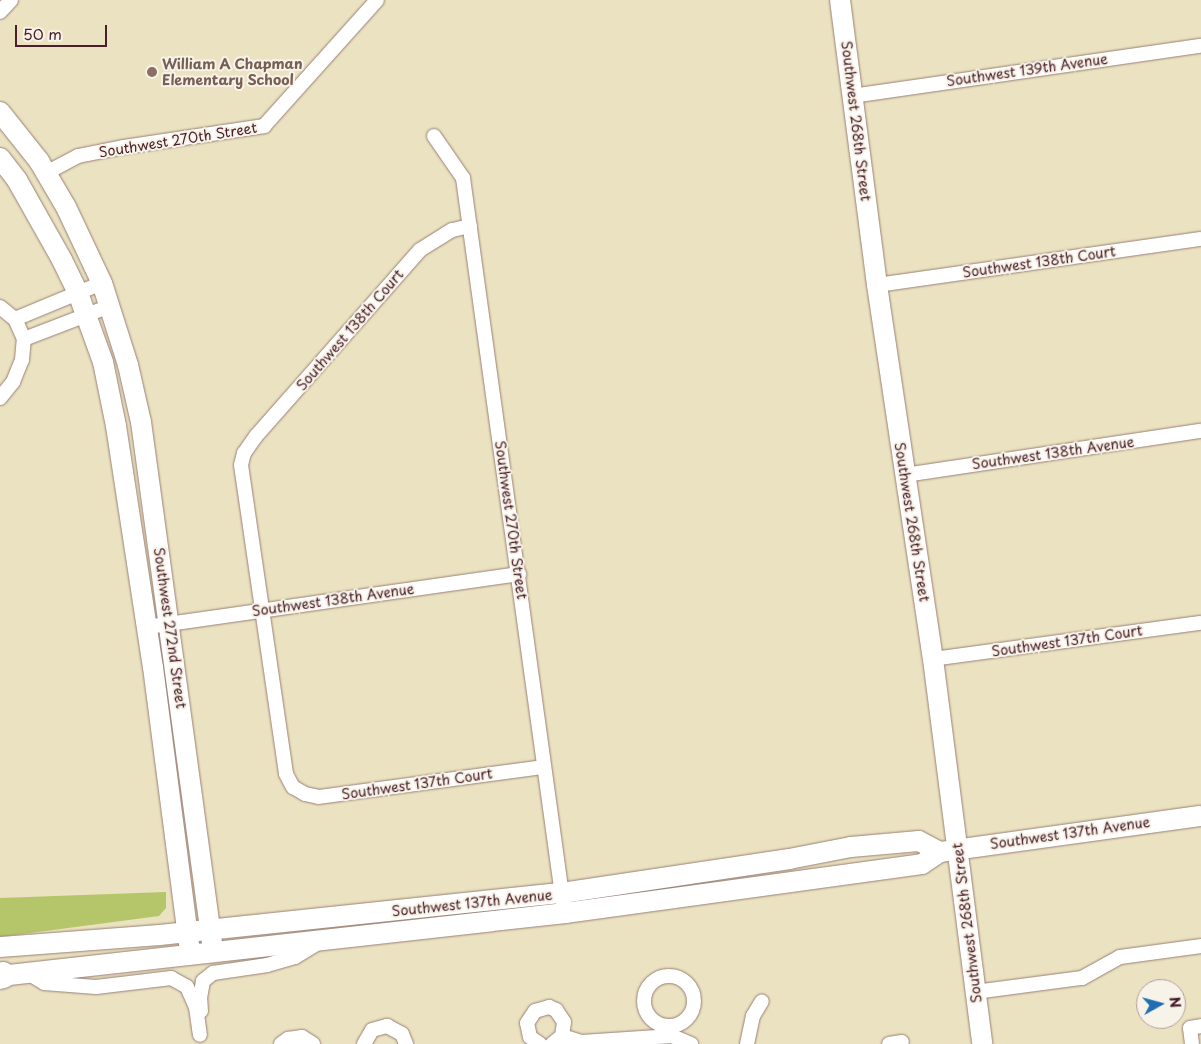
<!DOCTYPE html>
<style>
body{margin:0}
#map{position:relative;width:1201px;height:1044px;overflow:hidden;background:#ebe2c1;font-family:"Playpen Sans",sans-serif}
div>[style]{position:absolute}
.green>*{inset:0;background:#b4c669}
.roads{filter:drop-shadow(0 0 1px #9a8076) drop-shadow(0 0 1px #9a8076)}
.street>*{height:14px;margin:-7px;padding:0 7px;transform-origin:7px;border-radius:7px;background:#fff}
.street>.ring{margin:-7px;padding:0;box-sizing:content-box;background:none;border:14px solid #fff;border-radius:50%}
.secondary>*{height:20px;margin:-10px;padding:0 10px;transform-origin:10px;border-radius:10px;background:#fff}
.highway>*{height:26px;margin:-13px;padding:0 13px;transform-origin:13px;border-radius:13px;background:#fff}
.dots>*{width:14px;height:14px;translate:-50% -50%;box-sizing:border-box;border:2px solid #f7f3e8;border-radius:50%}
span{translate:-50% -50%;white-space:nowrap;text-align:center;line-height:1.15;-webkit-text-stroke:4px #f7f3e8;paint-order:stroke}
.education-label{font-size:14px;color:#785e54;font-weight:700}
.left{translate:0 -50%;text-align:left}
.street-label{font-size:14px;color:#4a1f2b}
.north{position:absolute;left:1136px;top:979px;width:50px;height:50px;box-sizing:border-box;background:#f7f3e8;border:1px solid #b29e9c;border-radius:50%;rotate:83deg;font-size:14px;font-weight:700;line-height:20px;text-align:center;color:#4a1f2b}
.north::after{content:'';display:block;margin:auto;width:18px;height:22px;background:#1f6fb2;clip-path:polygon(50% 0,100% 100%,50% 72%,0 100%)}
.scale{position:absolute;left:15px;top:25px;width:92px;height:22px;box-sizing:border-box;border:2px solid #4a1f2b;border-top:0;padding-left:6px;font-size:15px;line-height:18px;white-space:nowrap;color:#4a1f2b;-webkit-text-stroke:4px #f7f3e8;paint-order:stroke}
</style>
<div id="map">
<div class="green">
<div style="clip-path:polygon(166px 892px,166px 908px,159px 916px,0 937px,0 898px)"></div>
</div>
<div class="roads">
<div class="street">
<div style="left:0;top:12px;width:16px;rotate:-47deg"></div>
<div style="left:852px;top:96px;width:353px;rotate:-8.2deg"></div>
<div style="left:434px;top:136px;width:51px;rotate:55.4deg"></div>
<div style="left:463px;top:178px;width:731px;rotate:82.14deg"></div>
<div style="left:46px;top:173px;width:36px;rotate:-28deg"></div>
<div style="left:78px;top:156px;width:47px;rotate:-11.1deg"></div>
<div style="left:124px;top:147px;width:142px;rotate:-8.5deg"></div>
<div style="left:264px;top:126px;width:169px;rotate:-48.1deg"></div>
<div style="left:470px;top:226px;width:18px;rotate:167deg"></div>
<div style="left:452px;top:230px;width:38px;rotate:148deg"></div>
<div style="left:420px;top:250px;width:248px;rotate:131.4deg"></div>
<div style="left:256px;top:436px;width:21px;rotate:125deg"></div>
<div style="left:244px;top:453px;width:12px;rotate:104deg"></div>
<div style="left:241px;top:465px;width:312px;rotate:81.7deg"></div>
<div style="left:286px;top:774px;width:15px;rotate:62deg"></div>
<div style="left:293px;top:787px;width:14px;rotate:30deg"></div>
<div style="left:305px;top:794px;width:14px;rotate:12deg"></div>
<div style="left:319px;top:797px;width:226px;rotate:-7.6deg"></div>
<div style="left:877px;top:285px;width:327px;rotate:-8.1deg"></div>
<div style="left:0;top:307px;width:19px;rotate:39deg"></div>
<div style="left:15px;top:319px;width:94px;rotate:-22.5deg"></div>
<div style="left:24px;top:339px;width:92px;rotate:-21deg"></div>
<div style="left:0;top:398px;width:21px;rotate:-51deg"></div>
<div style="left:13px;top:382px;width:24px;rotate:-68deg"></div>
<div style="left:22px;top:360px;width:21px;rotate:-85deg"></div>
<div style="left:24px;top:339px;width:22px;rotate:-114deg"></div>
<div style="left:905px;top:475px;width:299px;rotate:-8.5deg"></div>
<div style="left:147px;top:627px;width:376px;rotate:-8.1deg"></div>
<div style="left:933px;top:659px;width:270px;rotate:-7.7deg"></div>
<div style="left:26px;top:972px;width:21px;rotate:31deg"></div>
<div style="left:44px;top:983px;width:52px;rotate:4.4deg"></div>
<div style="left:96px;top:987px;width:76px;rotate:-6.8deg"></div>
<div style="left:171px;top:978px;width:18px;rotate:29deg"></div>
<div style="left:187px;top:987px;width:22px;rotate:66deg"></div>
<div style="left:196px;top:1007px;width:28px;rotate:82deg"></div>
<div class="ring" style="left:644px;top:976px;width:36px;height:36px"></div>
<div style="left:975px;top:992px;width:108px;rotate:-7.5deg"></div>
<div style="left:1082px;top:978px;width:43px;rotate:-28.9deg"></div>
<div style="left:1120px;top:957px;width:82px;rotate:-7.7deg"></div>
<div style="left:201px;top:1011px;width:13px;rotate:-94deg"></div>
<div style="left:200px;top:998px;width:17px;rotate:-80deg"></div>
<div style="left:203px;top:981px;width:13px;rotate:-39deg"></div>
<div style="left:213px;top:973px;width:55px;rotate:-8.4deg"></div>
<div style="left:267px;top:965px;width:29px;rotate:-16deg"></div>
<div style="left:295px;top:957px;width:27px;rotate:-31deg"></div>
<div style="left:672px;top:1026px;width:10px;rotate:90deg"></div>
<div style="left:672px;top:1036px;width:21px;rotate:23deg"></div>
<div style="left:562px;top:1036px;width:21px;rotate:17deg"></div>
<div style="left:582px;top:1042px;width:90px;rotate:-3.8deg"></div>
<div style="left:281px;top:1044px;width:9px;rotate:-36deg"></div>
<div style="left:288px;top:1039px;width:14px;rotate:-8deg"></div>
<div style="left:302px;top:1037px;width:13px;rotate:32deg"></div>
<div style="left:364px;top:1044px;width:16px;rotate:-60deg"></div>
<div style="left:372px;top:1030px;width:16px;rotate:-15deg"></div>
<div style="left:387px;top:1026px;width:17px;rotate:28deg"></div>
<div style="left:402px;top:1034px;width:11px;rotate:68deg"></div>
<div style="left:540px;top:1044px;width:12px;rotate:-145deg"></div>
<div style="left:530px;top:1037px;width:14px;rotate:-102deg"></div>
<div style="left:527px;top:1023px;width:14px;rotate:-56deg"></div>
<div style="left:535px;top:1011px;width:15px;rotate:-16deg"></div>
<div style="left:549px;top:1007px;width:8px;rotate:23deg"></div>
<div style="left:556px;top:1010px;width:14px;rotate:56deg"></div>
<div style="left:564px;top:1022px;width:14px;rotate:98deg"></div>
<div style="left:562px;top:1036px;width:13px;rotate:141deg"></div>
<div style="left:747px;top:1044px;width:29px;rotate:-78deg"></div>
<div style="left:753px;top:1016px;width:17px;rotate:-59deg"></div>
<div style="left:889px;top:1044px;width:13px;rotate:-9deg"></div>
<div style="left:1192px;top:1044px;width:16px;rotate:-97deg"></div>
<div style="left:1190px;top:1028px;width:11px;rotate:-10deg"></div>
</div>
<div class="secondary">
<div style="left:840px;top:0;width:287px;rotate:82.6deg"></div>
<div style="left:877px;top:285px;width:378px;rotate:81.5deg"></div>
<div style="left:933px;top:659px;width:388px;rotate:82.7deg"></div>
<div style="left:0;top:112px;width:63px;rotate:51.5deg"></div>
<div style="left:39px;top:161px;width:53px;rotate:59.6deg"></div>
<div style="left:66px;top:207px;width:84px;rotate:64.7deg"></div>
<div style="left:102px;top:283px;width:86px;rotate:72.4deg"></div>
<div style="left:128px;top:365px;width:58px;rotate:77.2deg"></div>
<div style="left:141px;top:422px;width:526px;rotate:82.24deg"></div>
<div style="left:0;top:158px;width:28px;rotate:52deg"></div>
<div style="left:17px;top:180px;width:92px;rotate:60.6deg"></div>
<div style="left:62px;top:260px;width:37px;rotate:64deg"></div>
<div style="left:78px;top:293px;width:73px;rotate:70.1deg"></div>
<div style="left:103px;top:362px;width:65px;rotate:78.5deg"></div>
<div style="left:116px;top:426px;width:244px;rotate:81.3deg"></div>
<div style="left:153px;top:667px;width:279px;rotate:82.6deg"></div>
<div style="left:0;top:947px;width:160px;rotate:-4.3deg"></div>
<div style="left:160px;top:935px;width:404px;rotate:-6deg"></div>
<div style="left:562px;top:893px;width:230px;rotate:-8.5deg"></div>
<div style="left:789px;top:859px;width:63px;rotate:-11deg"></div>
<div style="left:851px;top:847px;width:68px;rotate:-5deg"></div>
<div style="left:919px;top:841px;width:24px;rotate:28deg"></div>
<div style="left:0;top:976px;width:569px;rotate:-6.36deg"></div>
<div style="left:565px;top:913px;width:360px;rotate:-7.8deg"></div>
<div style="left:922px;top:864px;width:22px;rotate:-34deg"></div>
<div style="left:940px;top:852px;width:263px;rotate:-7.9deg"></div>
</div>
<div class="highway">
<div style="left:0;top:976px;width:3px;rotate:-18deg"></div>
</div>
</div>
<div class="dots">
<div style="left:152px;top:72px;background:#8d6e63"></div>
</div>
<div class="education-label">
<span class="left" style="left:162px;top:72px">William A Chapman<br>Elementary School</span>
</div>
<div class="street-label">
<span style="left:1027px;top:70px;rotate:-8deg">Southwest 139th Avenue</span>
<span style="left:856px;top:121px;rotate:83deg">Southwest 268th Street</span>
<span style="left:178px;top:140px;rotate:-9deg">Southwest 270th Street</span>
<span style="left:1039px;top:262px;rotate:-8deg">Southwest 138th Court</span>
<span style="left:350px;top:330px;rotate:-49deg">Southwest 138th Court</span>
<span style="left:1053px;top:453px;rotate:-8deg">Southwest 138th Avenue</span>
<span style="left:511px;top:520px;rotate:82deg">Southwest 270th Street</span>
<span style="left:912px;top:522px;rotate:81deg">Southwest 268th Street</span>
<span style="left:333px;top:600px;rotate:-8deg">Southwest 138th Avenue</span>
<span style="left:170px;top:628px;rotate:82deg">Southwest 272nd Street</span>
<span style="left:1067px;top:641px;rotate:-8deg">Southwest 137th Court</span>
<span style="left:417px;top:784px;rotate:-8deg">Southwest 137th Court</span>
<span style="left:1070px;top:833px;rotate:-8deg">Southwest 137th Avenue</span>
<span style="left:472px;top:903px;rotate:-6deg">Southwest 137th Avenue</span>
<span style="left:967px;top:923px;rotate:-97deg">Southwest 268th Street</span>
</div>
<div class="north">N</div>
<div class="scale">50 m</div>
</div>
